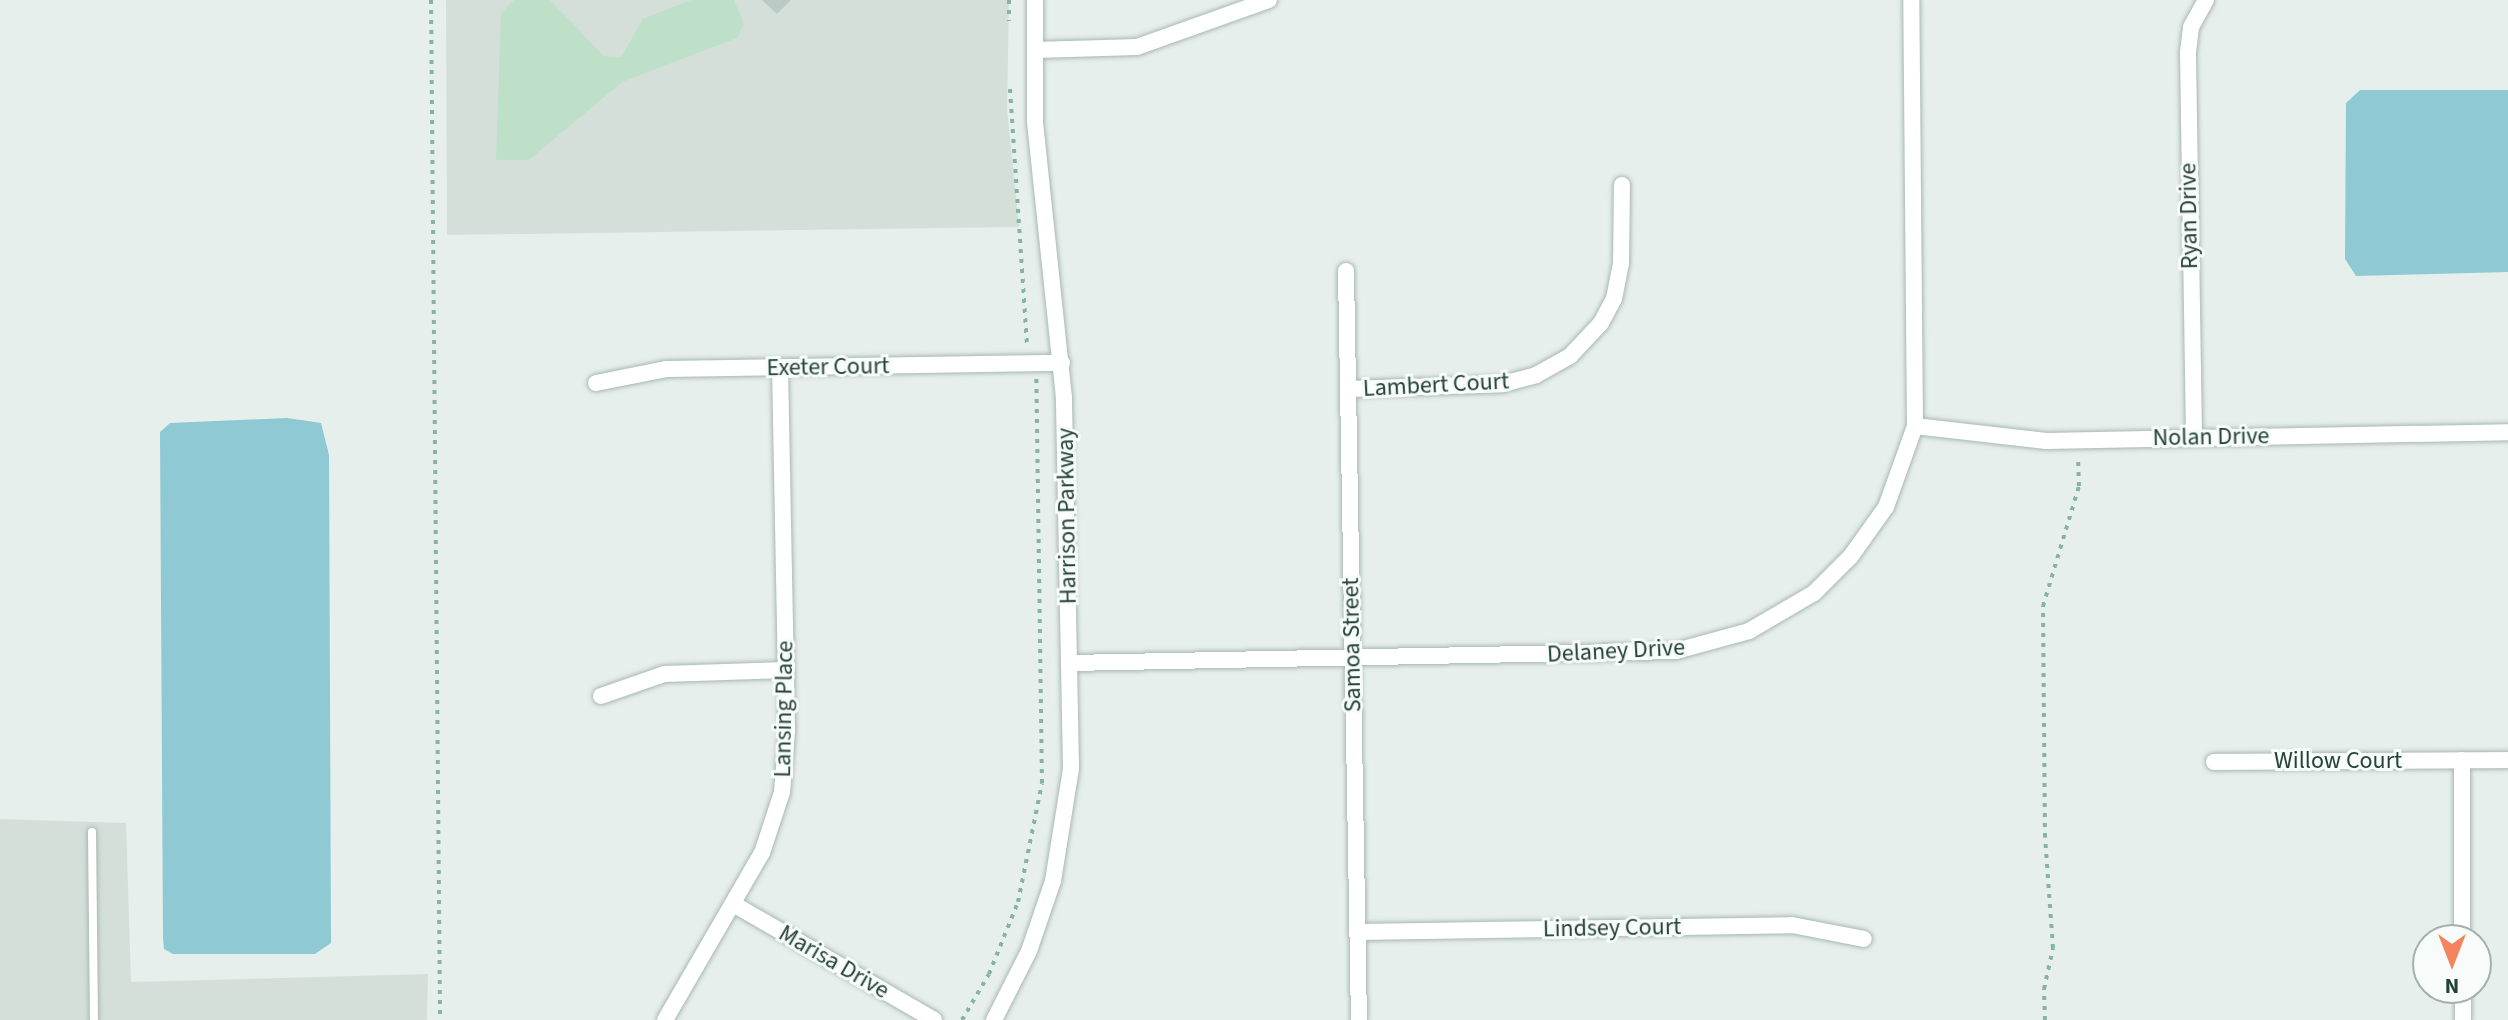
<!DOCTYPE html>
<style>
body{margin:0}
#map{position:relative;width:2508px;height:1020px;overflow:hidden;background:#e6efeb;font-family:"Source Sans 3",sans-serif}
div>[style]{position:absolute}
.built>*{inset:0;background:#d4dfda}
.green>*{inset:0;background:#bfe0c8}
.water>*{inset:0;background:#8ec9d4}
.building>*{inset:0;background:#bbcac4}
.path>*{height:4px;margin-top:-2px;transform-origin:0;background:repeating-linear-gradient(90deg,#86b3a5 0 4px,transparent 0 10px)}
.roads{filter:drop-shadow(0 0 2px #a8b8b2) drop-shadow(0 0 2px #a8b8b2)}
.lane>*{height:8px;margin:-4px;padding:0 4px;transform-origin:4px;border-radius:4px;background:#fff}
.street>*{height:16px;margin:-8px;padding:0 8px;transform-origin:8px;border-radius:8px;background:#fff}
span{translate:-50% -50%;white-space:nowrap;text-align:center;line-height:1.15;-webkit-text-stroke:6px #f7fbf9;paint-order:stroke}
.street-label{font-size:24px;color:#24423a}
.north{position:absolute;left:2412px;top:924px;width:80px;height:80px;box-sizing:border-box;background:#f7fbf9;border:2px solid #a3b1ad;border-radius:50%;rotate:180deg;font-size:22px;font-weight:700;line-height:32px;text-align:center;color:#24423a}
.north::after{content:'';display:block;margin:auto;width:28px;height:36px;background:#f4845f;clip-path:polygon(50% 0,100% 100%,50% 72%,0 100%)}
</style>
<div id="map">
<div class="built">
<div style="clip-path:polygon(446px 0,1009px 0,1007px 109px,1019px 227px,447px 235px)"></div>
<div style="clip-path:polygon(0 819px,126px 823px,131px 982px,428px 974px,427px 1020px,0 1020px)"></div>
</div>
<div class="green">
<div style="clip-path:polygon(514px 0,550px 0,604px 56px,621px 57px,643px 19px,691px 0,734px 0,744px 24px,737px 38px,622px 82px,529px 160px,496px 160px,501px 13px)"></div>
</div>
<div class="water">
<div style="clip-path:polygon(2360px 90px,2508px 90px,2508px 272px,2356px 276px,2345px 259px,2346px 103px)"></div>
<div style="clip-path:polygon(287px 418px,321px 423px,329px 455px,331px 943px,315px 954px,173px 954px,164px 949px,163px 938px,160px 432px,170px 423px)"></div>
</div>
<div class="building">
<div style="clip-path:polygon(762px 0,791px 0,777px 14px)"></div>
</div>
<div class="path">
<div style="left:431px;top:0;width:1020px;rotate:89.49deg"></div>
<div style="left:1009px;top:0;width:21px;rotate:90deg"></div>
<div style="left:1010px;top:89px;width:259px;rotate:86.2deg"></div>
<div style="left:962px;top:1020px;width:53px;rotate:-59.6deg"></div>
<div style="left:989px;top:974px;width:78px;rotate:-68.1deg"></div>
<div style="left:1018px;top:902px;width:121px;rotate:-78.6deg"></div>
<div style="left:1042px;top:783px;width:405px;rotate:-90.8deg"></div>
<div style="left:2045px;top:1020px;width:31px;rotate:-92deg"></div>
<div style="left:2044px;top:989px;width:42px;rotate:-77.6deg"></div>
<div style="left:2053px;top:948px;width:111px;rotate:-94.1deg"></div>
<div style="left:2045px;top:837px;width:231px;rotate:-90.5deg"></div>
<div style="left:2043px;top:606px;width:125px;rotate:-73.3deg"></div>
<div style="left:2079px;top:486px;width:28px;rotate:-92deg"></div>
</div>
<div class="roads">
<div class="lane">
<div style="left:92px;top:832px;width:188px;rotate:89.4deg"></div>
</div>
<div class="street">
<div style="left:1035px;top:50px;width:102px;rotate:-1.7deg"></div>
<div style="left:1137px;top:47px;width:140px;rotate:-19.6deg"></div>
<div style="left:1346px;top:271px;width:749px;rotate:89.01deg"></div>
<div style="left:596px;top:383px;width:71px;rotate:-11.3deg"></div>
<div style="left:666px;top:369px;width:396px;rotate:-0.9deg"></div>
<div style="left:1348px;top:389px;width:155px;rotate:-1.8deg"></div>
<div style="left:1503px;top:384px;width:34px;rotate:-15deg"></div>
<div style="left:1536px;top:375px;width:39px;rotate:-29deg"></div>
<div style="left:1570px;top:356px;width:45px;rotate:-46.8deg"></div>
<div style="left:1601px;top:323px;width:27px;rotate:-62deg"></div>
<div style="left:1614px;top:299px;width:36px;rotate:-79deg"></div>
<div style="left:1621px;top:264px;width:79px;rotate:-89.3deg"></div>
<div style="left:1915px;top:426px;width:132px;rotate:6.5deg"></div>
<div style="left:2046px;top:441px;width:462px;rotate:-1.1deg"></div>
<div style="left:2194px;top:436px;width:384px;rotate:-90.9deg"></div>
<div style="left:2188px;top:52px;width:25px;rotate:-83deg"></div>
<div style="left:2191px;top:27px;width:31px;rotate:-61deg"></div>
<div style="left:1069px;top:663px;width:607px;rotate:-1.13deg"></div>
<div style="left:1676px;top:651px;width:76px;rotate:-15.3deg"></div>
<div style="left:1749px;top:631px;width:75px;rotate:-30.3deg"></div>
<div style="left:1814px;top:593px;width:52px;rotate:-45deg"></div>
<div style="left:1851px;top:556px;width:60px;rotate:-54.5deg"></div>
<div style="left:1886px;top:507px;width:86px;rotate:-70.3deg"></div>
<div style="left:1915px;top:426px;width:426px;rotate:-90.5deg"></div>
<div style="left:601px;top:696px;width:67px;rotate:-19.2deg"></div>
<div style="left:664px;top:674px;width:122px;rotate:-1.9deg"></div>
<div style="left:2462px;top:760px;width:180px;rotate:90deg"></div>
<div style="left:2214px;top:762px;width:294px;rotate:-0.4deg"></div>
<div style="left:735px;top:905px;width:230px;rotate:30deg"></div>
<div style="left:1358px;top:932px;width:434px;rotate:-0.9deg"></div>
<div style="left:1792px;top:925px;width:73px;rotate:11deg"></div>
<div style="left:2463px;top:988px;width:32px;rotate:90deg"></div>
<div style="left:665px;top:1020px;width:193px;rotate:-59.9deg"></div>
<div style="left:762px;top:853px;width:64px;rotate:-71.8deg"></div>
<div style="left:782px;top:792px;width:61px;rotate:-85.3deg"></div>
<div style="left:787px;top:731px;width:363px;rotate:-91.1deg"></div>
<div style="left:994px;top:1020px;width:77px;rotate:-63.1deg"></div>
<div style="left:1029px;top:951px;width:74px;rotate:-71.1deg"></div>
<div style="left:1053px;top:881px;width:114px;rotate:-80.9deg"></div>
<div style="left:1071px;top:768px;width:370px;rotate:-91.1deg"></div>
<div style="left:1064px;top:398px;width:280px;rotate:-96deg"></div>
<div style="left:1035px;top:120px;width:120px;rotate:-90deg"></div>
</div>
</div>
<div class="street-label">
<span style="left:2189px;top:216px;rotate:-91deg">Ryan Drive</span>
<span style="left:828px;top:367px;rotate:-1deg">Exeter Court</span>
<span style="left:1436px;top:385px;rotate:-3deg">Lambert Court</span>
<span style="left:2211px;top:437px;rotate:-1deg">Nolan Drive</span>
<span style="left:1067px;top:516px;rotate:-91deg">Harrison Parkway</span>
<span style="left:1352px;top:645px;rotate:-91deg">Samoa Street</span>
<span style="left:1616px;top:651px;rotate:-3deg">Delaney Drive</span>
<span style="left:784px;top:709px;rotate:-89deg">Lansing Place</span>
<span style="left:2338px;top:761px">Willow Court</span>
<span style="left:1612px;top:928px;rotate:-1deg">Lindsey Court</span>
<span style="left:834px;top:962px;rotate:30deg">Marisa Drive</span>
</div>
<div class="north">N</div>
</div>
